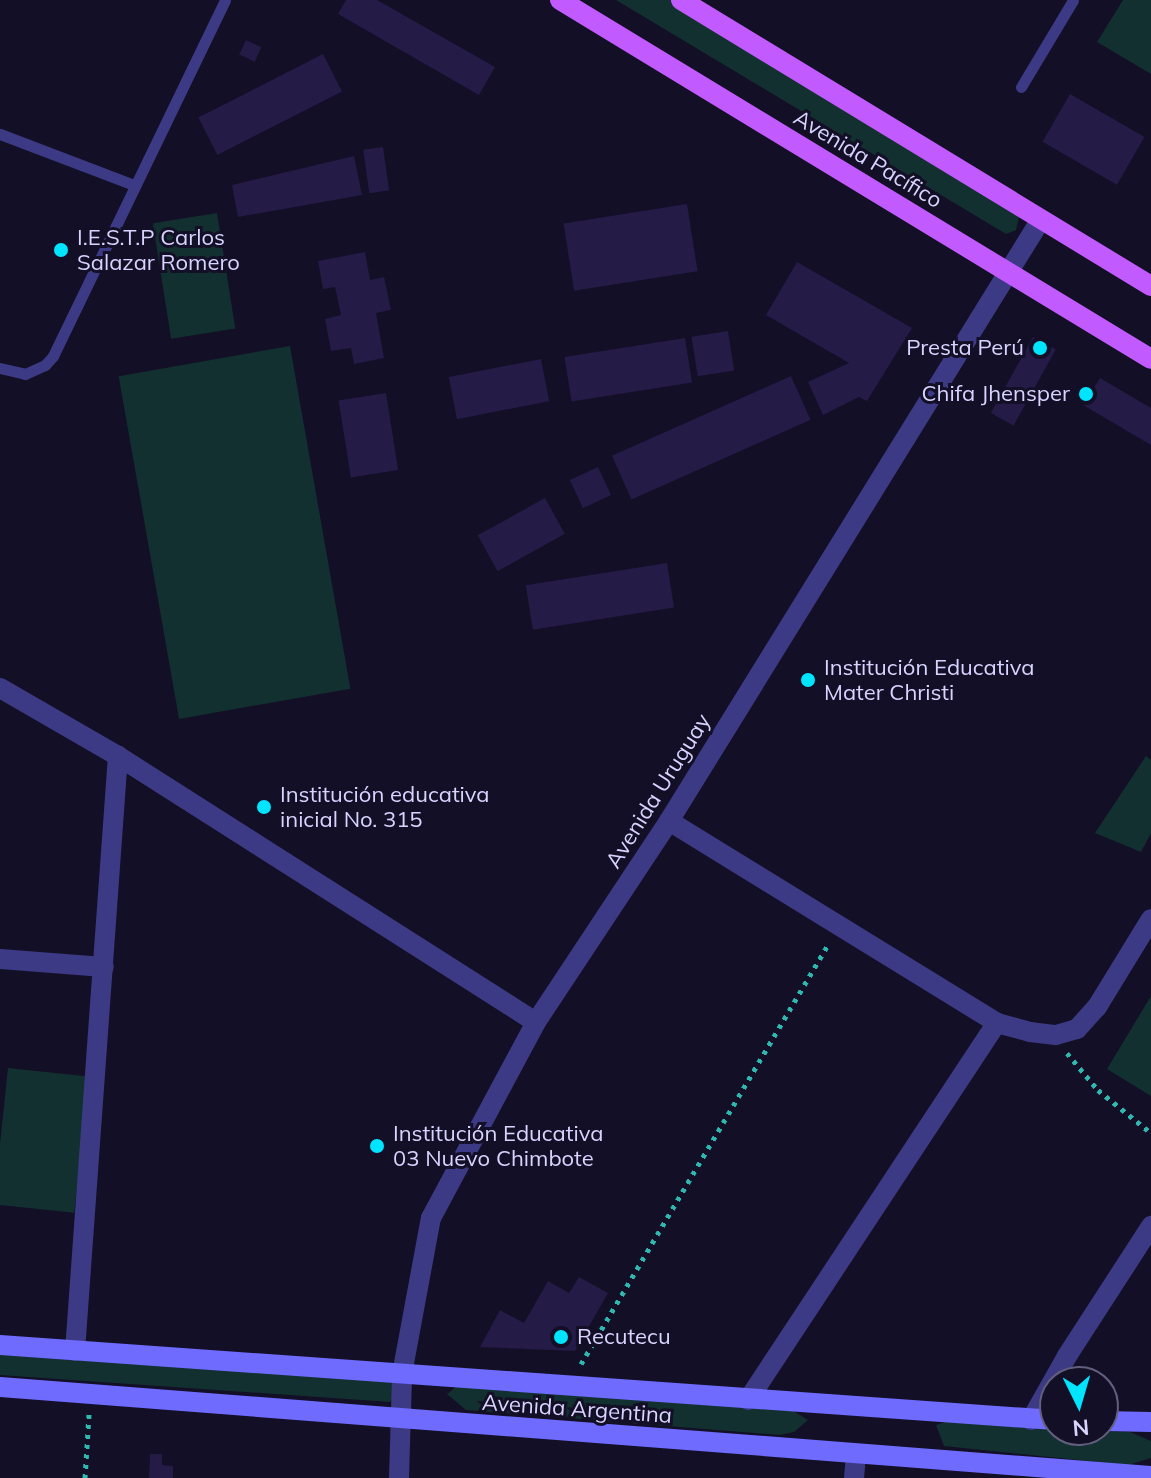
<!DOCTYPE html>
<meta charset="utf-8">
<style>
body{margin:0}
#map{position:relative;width:1151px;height:1478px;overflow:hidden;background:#130f26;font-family:Mulish,sans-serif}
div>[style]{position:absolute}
.green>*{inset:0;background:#12302f;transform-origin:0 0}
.building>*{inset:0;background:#241b47;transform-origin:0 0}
.path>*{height:5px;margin-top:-2.5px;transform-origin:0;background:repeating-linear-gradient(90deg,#2fb8b0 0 4px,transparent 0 10px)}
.lane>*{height:11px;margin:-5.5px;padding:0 5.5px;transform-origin:5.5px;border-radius:5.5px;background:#3d3a85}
.street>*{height:20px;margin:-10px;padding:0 10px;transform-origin:10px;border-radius:10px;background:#3d3a85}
.secondary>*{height:20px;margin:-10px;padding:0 10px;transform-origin:10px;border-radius:10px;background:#6f6bff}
.primary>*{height:20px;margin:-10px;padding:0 10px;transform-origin:10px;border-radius:10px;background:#c25bff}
.dots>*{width:22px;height:22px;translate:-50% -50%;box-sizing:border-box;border:4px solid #130f26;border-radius:50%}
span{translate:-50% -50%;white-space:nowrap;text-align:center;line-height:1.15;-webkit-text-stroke:6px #130f26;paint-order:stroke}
.street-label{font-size:22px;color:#d9d4ff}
.poi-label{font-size:22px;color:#d9d4ff}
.left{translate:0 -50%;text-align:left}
.right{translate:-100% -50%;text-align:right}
.north{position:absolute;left:1039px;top:1366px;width:80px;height:80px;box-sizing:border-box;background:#130f26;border:2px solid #625e7d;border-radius:50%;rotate:175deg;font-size:22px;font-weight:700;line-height:32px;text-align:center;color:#d9d4ff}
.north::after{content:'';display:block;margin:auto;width:28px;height:36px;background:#00e5ff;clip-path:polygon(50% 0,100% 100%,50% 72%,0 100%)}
</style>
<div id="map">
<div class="green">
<div style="clip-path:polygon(616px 0,678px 0,1021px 209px,1016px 230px,1006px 234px)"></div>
<div style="clip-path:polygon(1123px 0,1151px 0,1151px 74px,1097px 42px)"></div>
<div style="left:217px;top:213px;width:117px;height:65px;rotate:81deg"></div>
<div style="left:290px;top:346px;width:348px;height:174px;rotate:80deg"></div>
<div style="clip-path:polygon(1146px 756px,1151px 760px,1151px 833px,1141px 852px,1095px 833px)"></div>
<div style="clip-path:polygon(1151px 996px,1151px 1096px,1107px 1069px)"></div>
<div style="left:8px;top:1068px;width:81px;height:137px;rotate:6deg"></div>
<div style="clip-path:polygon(0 1346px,388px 1374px,402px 1390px,390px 1402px,0 1375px)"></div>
<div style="clip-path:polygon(466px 1379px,779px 1402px,808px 1420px,794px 1432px,780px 1435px,466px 1410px,447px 1394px)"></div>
<div style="clip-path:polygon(963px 1416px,1055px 1425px,1055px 1430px,1130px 1432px,1151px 1441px,1151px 1458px,1128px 1465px,944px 1446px,936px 1425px)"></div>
</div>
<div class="building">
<div style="clip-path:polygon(346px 0,377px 0,495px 67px,479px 95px,338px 14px)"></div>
<div style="left:246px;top:40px;width:17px;height:16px;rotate:25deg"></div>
<div style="left:323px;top:54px;width:42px;height:140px;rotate:63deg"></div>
<div style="left:1070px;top:94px;width:86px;height:55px;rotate:30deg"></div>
<div style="left:383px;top:147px;width:44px;height:20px;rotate:82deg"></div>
<div style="clip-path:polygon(354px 156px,362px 195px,238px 217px,232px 185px)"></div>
<div style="left:687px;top:204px;width:68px;height:125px;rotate:81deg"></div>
<div style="clip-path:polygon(365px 252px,370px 280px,384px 277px,391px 310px,376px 313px,384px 358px,354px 364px,351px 348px,331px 351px,325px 319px,341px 315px,335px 287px,323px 289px,318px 261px)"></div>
<div style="clip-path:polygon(797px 262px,912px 328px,867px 401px,859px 397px,823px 415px,808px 382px,849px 363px,766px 315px)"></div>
<div style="left:728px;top:331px;width:40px;height:37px;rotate:81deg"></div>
<div style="left:1033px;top:337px;width:26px;height:87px;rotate:29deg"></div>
<div style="left:685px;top:338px;width:45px;height:122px;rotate:81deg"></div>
<div style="left:541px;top:359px;width:43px;height:94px;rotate:79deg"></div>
<div style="left:791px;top:376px;width:48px;height:196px;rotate:66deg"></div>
<div style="clip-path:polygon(1100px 378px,1151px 408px,1151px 445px,1083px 405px)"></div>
<div style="left:386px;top:393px;width:78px;height:48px;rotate:81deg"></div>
<div style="left:598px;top:467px;width:31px;height:31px;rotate:65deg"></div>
<div style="left:545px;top:498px;width:41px;height:77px;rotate:61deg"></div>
<div style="left:667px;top:563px;width:45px;height:143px;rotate:81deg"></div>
<div style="clip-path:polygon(579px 1277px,608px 1293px,575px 1351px,480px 1347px,500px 1310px,524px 1323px,548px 1281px,569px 1293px)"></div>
<div style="clip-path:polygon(150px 1454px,162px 1454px,162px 1465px,173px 1466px,173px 1478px,149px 1478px)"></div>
</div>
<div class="path">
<div style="left:1067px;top:1053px;width:48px;rotate:50deg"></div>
<div style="left:1098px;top:1090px;width:68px;rotate:39.1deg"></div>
<div style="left:581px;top:1364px;width:486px;rotate:-59.5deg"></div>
<div style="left:85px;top:1478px;width:64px;rotate:-86.4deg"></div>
</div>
<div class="lane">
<div style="left:1021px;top:87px;width:101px;rotate:-59.1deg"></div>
<div style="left:0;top:134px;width:143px;rotate:20.8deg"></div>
<div style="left:0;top:368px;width:26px;rotate:13deg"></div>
<div style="left:25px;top:374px;width:22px;rotate:-24deg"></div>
<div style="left:45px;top:365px;width:12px;rotate:-48deg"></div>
<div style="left:53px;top:356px;width:395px;rotate:-64.2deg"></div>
</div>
<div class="street">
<div style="left:0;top:688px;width:136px;rotate:30deg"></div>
<div style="left:118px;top:756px;width:495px;rotate:32.5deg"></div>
<div style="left:669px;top:821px;width:385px;rotate:31.6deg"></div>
<div style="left:997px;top:1023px;width:34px;rotate:15deg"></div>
<div style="left:1030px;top:1032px;width:26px;rotate:7deg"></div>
<div style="left:1056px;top:1035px;width:22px;rotate:-16deg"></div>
<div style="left:1077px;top:1029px;width:30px;rotate:-48deg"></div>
<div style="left:1097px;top:1007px;width:103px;rotate:-58.5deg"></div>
<div style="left:0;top:959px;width:104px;rotate:4.4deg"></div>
<div style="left:75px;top:1351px;width:597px;rotate:-85.87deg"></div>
<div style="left:748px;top:1400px;width:452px;rotate:-56.6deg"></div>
<div style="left:1031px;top:1420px;width:73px;rotate:-60.6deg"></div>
<div style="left:1067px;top:1356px;width:155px;rotate:-57.1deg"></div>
<div style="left:399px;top:1478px;width:104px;rotate:-88.3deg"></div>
<div style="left:402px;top:1374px;width:159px;rotate:-79.5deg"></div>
<div style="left:431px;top:1218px;width:222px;rotate:-61.8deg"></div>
<div style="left:536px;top:1022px;width:241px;rotate:-56.5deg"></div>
<div style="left:669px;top:821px;width:705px;rotate:-58.27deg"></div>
<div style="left:854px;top:1478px;width:23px;rotate:-85deg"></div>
</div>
<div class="secondary">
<div style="left:0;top:1345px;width:1058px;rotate:4.07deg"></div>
<div style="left:0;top:1387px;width:1154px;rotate:4.42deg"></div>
<div style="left:1103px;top:1421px;width:48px;rotate:1.2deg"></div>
</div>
<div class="primary">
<div style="left:560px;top:0;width:691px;rotate:31.28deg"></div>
<div style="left:681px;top:0;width:550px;rotate:31.32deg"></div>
</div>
<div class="dots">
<div style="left:61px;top:250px;background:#00e5ff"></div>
<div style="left:1040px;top:348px;background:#00e5ff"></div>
<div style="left:1086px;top:394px;background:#00e5ff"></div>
<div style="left:808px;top:680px;background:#00e5ff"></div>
<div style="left:264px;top:807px;background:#00e5ff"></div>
<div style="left:377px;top:1146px;background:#00e5ff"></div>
<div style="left:561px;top:1337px;background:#00e5ff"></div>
</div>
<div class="street-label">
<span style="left:868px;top:159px;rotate:31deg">Avenida Pacífico</span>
<span style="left:658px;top:791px;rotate:-58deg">Avenida Uruguay</span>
<span style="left:577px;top:1409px;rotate:4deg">Avenida Argentina</span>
</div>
<div class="poi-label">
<span class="left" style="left:77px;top:250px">I.E.S.T.P Carlos<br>Salazar Romero</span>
<span class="right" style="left:1024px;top:348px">Presta Perú</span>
<span class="right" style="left:1070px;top:394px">Chifa Jhensper</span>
<span class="left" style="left:824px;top:680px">Institución Educativa<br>Mater Christi</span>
<span class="left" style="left:280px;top:807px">Institución educativa<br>inicial No. 315</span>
<span class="left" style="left:393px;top:1146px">Institución Educativa<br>03 Nuevo Chimbote</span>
<span class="left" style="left:577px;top:1337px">Recutecu</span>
</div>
<div class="north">N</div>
</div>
